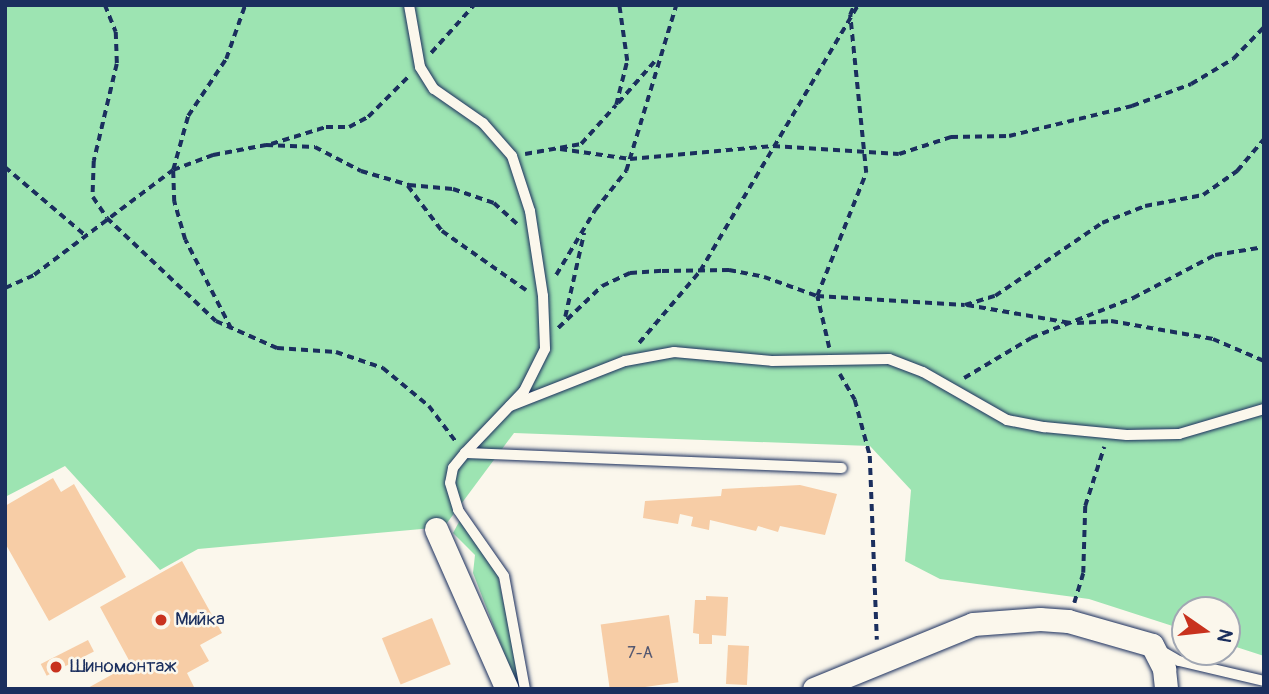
<!DOCTYPE html>
<meta charset="utf-8">
<style>
body{margin:0}
#map{position:relative;width:1269px;height:694px;overflow:hidden;background:#fbf7ec;font-family:Pangolin,sans-serif}
div>[style]{position:absolute}
.green>*{inset:0;background:#9de4b2}
.building>*{inset:0;background:#f7cda6;transform-origin:0 0}
.path>*{height:3.5px;margin-top:-1.75px;transform-origin:0;background:repeating-linear-gradient(90deg,#1b2f5e 0 7px,transparent 0 12px)}
.roads{filter:drop-shadow(0 0 2px #1b2f5e) drop-shadow(0 0 2px #1b2f5e)}
.lane>*{height:10px;margin:-5px;padding:0 5px;transform-origin:5px;border-radius:5px;background:#fbf7ec}
.street>*{height:23px;margin:-11.5px;padding:0 11.5px;transform-origin:11.5px;border-radius:11.5px;background:#fbf7ec}
.dots>*{width:19px;height:19px;translate:-50% -50%;box-sizing:border-box;border:4px solid #fbf7ec;border-radius:50%}
span{translate:-50% -50%;white-space:nowrap;text-align:center;line-height:1.15;-webkit-text-stroke:5px #fbf7ec;paint-order:stroke}
.number-label{font-size:16px;color:#525670}
.number-label span{-webkit-text-stroke-width:0}
.poi-label{font-size:19px;color:#1b2f5e}
.left{translate:0 -50%;text-align:left}
.frame{position:absolute;inset:0;border:7px solid #1b2f5e;pointer-events:none}
.north{position:absolute;left:1171px;top:596px;width:70px;height:70px;box-sizing:border-box;background:#fbf7ec;border:2px solid #a1a7b3;border-radius:50%;rotate:104deg;font-size:19px;font-weight:700;line-height:28px;text-align:center;color:#1b2f5e}
.north::after{content:'';display:block;margin:auto;width:24px;height:32px;background:#c8321e;clip-path:polygon(50% 0,100% 100%,50% 72%,0 100%)}
</style>
<div id="map">
<div class="green">
<div style="clip-path:polygon(5px 5px,1264px 5px,1264px 656px,1227px 644px,1227px 610px,1185px 610px,1185px 630px,1089px 599px,940px 579px,905px 561px,911px 490px,870px 446px,514px 433px,444px 527px,198px 549px,160px 570px,65px 466px,5px 497px)"></div>
<div style="clip-path:polygon(460px 520px,498px 576px,522px 689px,518px 689px,473px 573px,475px 555px,453px 533px)"></div>
</div>
<div class="building">
<div style="clip-path:polygon(53px 478px,61px 492px,74px 484px,126px 577px,49px 621px,5px 543px,5px 506px)"></div>
<div style="clip-path:polygon(800px 485px,837px 494px,825px 535px,780px 526px,778px 532px,758px 526px,756px 531px,710px 520px,709px 530px,691px 526px,693px 517px,680px 514px,678px 524px,643px 518px,645px 501px,721px 496px,722px 489px)"></div>
<div style="clip-path:polygon(182px 561px,222px 633px,200px 645px,209px 661px,187px 673px,195px 689px,86px 689px,131px 664px,100px 607px)"></div>
<div style="clip-path:polygon(706px 596px,728px 597px,726px 636px,712px 635px,712px 644px,699px 644px,699px 634px,693px 633px,695px 600px,706px 600px)"></div>
<div style="left:669px;top:615px;width:68px;height:69px;rotate:82deg"></div>
<div style="left:432px;top:618px;width:50px;height:54px;rotate:68deg"></div>
<div style="left:88px;top:640px;width:13px;height:53px;rotate:63deg"></div>
<div style="left:728px;top:645px;width:21px;height:39px;rotate:3deg"></div>
</div>
<div class="path">
<div style="left:105px;top:5px;width:29px;rotate:68deg"></div>
<div style="left:116px;top:32px;width:32px;rotate:88deg"></div>
<div style="left:117px;top:64px;width:100px;rotate:103.3deg"></div>
<div style="left:94px;top:161px;width:36px;rotate:92deg"></div>
<div style="left:93px;top:197px;width:25px;rotate:56deg"></div>
<div style="left:107px;top:218px;width:150px;rotate:43.4deg"></div>
<div style="left:216px;top:321px;width:67px;rotate:23.9deg"></div>
<div style="left:277px;top:348px;width:59px;rotate:3.9deg"></div>
<div style="left:336px;top:352px;width:50px;rotate:18.8deg"></div>
<div style="left:383px;top:368px;width:60px;rotate:39.6deg"></div>
<div style="left:429px;top:406px;width:46px;rotate:52.9deg"></div>
<div style="left:431px;top:53px;width:64px;rotate:-48.1deg"></div>
<div style="left:618px;top:103px;width:55px;rotate:-48.7deg"></div>
<div style="left:271px;top:144px;width:58px;rotate:-17.2deg"></div>
<div style="left:326px;top:127px;width:23px"></div>
<div style="left:349px;top:127px;width:21px;rotate:-28deg"></div>
<div style="left:368px;top:117px;width:58px;rotate:-45deg"></div>
<div style="left:560px;top:149px;width:71px;rotate:8.1deg"></div>
<div style="left:630px;top:159px;width:144px;rotate:-5.2deg"></div>
<div style="left:773px;top:146px;width:126px;rotate:3.6deg"></div>
<div style="left:899px;top:154px;width:55px;rotate:-18.1deg"></div>
<div style="left:951px;top:137px;width:58px;rotate:-1deg"></div>
<div style="left:1009px;top:136px;width:127px;rotate:-13.7deg"></div>
<div style="left:1132px;top:106px;width:63px;rotate:-20.4deg"></div>
<div style="left:1191px;top:84px;width:49px;rotate:-30.8deg"></div>
<div style="left:1233px;top:59px;width:45px;rotate:-45.9deg"></div>
<div style="left:525px;top:154px;width:57px;rotate:-10.1deg"></div>
<div style="left:581px;top:144px;width:52px;rotate:-48.1deg"></div>
<div style="left:616px;top:105px;width:45px;rotate:-76deg"></div>
<div style="left:627px;top:61px;width:57px;rotate:-98.1deg"></div>
<div style="left:5px;top:167px;width:105px;rotate:40.4deg"></div>
<div style="left:408px;top:186px;width:56px;rotate:52.9deg"></div>
<div style="left:442px;top:231px;width:103px;rotate:35.1deg"></div>
<div style="left:556px;top:275px;width:76px;rotate:-59deg"></div>
<div style="left:595px;top:210px;width:50px;rotate:-51.5deg"></div>
<div style="left:626px;top:171px;width:173px;rotate:-73.2deg"></div>
<div style="left:5px;top:288px;width:32px;rotate:-24deg"></div>
<div style="left:34px;top:275px;width:174px;rotate:-37.1deg"></div>
<div style="left:173px;top:170px;width:56px;rotate:-74.5deg"></div>
<div style="left:188px;top:116px;width:69px;rotate:-56.3deg"></div>
<div style="left:226px;top:59px;width:57px;rotate:-70.6deg"></div>
<div style="left:967px;top:305px;width:105px;rotate:9.9deg"></div>
<div style="left:565px;top:317px;width:86px;rotate:-77.3deg"></div>
<div style="left:1077px;top:323px;width:34px;rotate:-3deg"></div>
<div style="left:1111px;top:321px;width:104px;rotate:10deg"></div>
<div style="left:1213px;top:339px;width:56px;rotate:23.3deg"></div>
<div style="left:558px;top:328px;width:61px;rotate:-43.7deg"></div>
<div style="left:602px;top:286px;width:31px;rotate:-25deg"></div>
<div style="left:630px;top:273px;width:32px;rotate:-4deg"></div>
<div style="left:662px;top:271px;width:67px;rotate:-0.9deg"></div>
<div style="left:729px;top:270px;width:36px;rotate:11deg"></div>
<div style="left:764px;top:277px;width:56px;rotate:19.7deg"></div>
<div style="left:817px;top:296px;width:148px;rotate:3.5deg"></div>
<div style="left:965px;top:305px;width:31px;rotate:-17deg"></div>
<div style="left:995px;top:296px;width:130px;rotate:-34.3deg"></div>
<div style="left:1102px;top:223px;width:46px;rotate:-21.6deg"></div>
<div style="left:1145px;top:206px;width:59px;rotate:-10.7deg"></div>
<div style="left:1203px;top:195px;width:42px;rotate:-35.2deg"></div>
<div style="left:1237px;top:171px;width:42px;rotate:-49.8deg"></div>
<div style="left:231px;top:329px;width:100px;rotate:-117.3deg"></div>
<div style="left:185px;top:240px;width:40px;rotate:-106deg"></div>
<div style="left:174px;top:202px;width:32px;rotate:-92deg"></div>
<div style="left:173px;top:170px;width:43px;rotate:-20.6deg"></div>
<div style="left:213px;top:155px;width:54px;rotate:-10.7deg"></div>
<div style="left:266px;top:145px;width:49px;rotate:2.3deg"></div>
<div style="left:315px;top:147px;width:52px;rotate:27.6deg"></div>
<div style="left:361px;top:171px;width:50px;rotate:16.3deg"></div>
<div style="left:409px;top:185px;width:44px;rotate:5.2deg"></div>
<div style="left:453px;top:189px;width:43px;rotate:18.9deg"></div>
<div style="left:494px;top:203px;width:31px;rotate:42deg"></div>
<div style="left:639px;top:343px;width:94px;rotate:-49.7deg"></div>
<div style="left:700px;top:271px;width:309px;rotate:-59.3deg"></div>
<div style="left:829px;top:348px;width:53px;rotate:-103deg"></div>
<div style="left:817px;top:296px;width:132px;rotate:-68.3deg"></div>
<div style="left:866px;top:173px;width:159px;rotate:-95.8deg"></div>
<div style="left:850px;top:15px;width:11px;rotate:-68deg"></div>
<div style="left:840px;top:374px;width:30px;rotate:60deg"></div>
<div style="left:855px;top:400px;width:58px;rotate:75deg"></div>
<div style="left:870px;top:456px;width:184px;rotate:87.8deg"></div>
<div style="left:964px;top:378px;width:78px;rotate:-30.8deg"></div>
<div style="left:1031px;top:338px;width:110px;rotate:-21.4deg"></div>
<div style="left:1133px;top:298px;width:93px;rotate:-27.7deg"></div>
<div style="left:1215px;top:255px;width:50px;rotate:-9.3deg"></div>
<div style="left:1074px;top:603px;width:31px;rotate:-73deg"></div>
<div style="left:1083px;top:573px;width:67px;rotate:-88.3deg"></div>
<div style="left:1085px;top:506px;width:62px;rotate:-72.1deg"></div>
</div>
<div class="roads">
<div class="lane">
<div style="left:409px;top:5px;width:63px;rotate:79.9deg"></div>
<div style="left:420px;top:67px;width:26px;rotate:58deg"></div>
<div style="left:434px;top:89px;width:60px;rotate:34.8deg"></div>
<div style="left:483px;top:123px;width:44px;rotate:48.7deg"></div>
<div style="left:512px;top:156px;width:58px;rotate:71.9deg"></div>
<div style="left:530px;top:211px;width:86px;rotate:81.3deg"></div>
<div style="left:543px;top:296px;width:53px;rotate:87.8deg"></div>
<div style="left:545px;top:349px;width:47px;rotate:116.6deg"></div>
<div style="left:524px;top:391px;width:86px;rotate:133.6deg"></div>
<div style="left:465px;top:453px;width:19px;rotate:129deg"></div>
<div style="left:453px;top:468px;width:15px;rotate:101deg"></div>
<div style="left:450px;top:483px;width:28px;rotate:73deg"></div>
<div style="left:458px;top:510px;width:80px;rotate:55.1deg"></div>
<div style="left:504px;top:576px;width:115px;rotate:79.5deg"></div>
<div style="left:510px;top:406px;width:123px;rotate:-21.4deg"></div>
<div style="left:625px;top:361px;width:50px;rotate:-10.4deg"></div>
<div style="left:674px;top:352px;width:98px;rotate:5.2deg"></div>
<div style="left:772px;top:361px;width:117px;rotate:-1deg"></div>
<div style="left:889px;top:359px;width:36px;rotate:21deg"></div>
<div style="left:923px;top:372px;width:97px;rotate:29.7deg"></div>
<div style="left:1007px;top:420px;width:38px;rotate:11deg"></div>
<div style="left:1044px;top:427px;width:83px;rotate:5.5deg"></div>
<div style="left:1127px;top:435px;width:52px;rotate:-1.1deg"></div>
<div style="left:1179px;top:434px;width:89px;rotate:-16.4deg"></div>
<div style="left:465px;top:453px;width:377px;rotate:2.3deg"></div>
<div style="left:1160px;top:650px;width:22px;rotate:30deg"></div>
<div style="left:1179px;top:661px;width:87px;rotate:13.2deg"></div>
</div>
<div class="street">
<div style="left:436px;top:529px;width:175px;rotate:66.1deg"></div>
<div style="left:814px;top:689px;width:172px;rotate:-22.2deg"></div>
<div style="left:973px;top:624px;width:67px;rotate:-4.3deg"></div>
<div style="left:1040px;top:619px;width:28px;rotate:4deg"></div>
<div style="left:1068px;top:621px;width:87px;rotate:15.9deg"></div>
<div style="left:1152px;top:645px;width:27px;rotate:63deg"></div>
<div style="left:1164px;top:669px;width:20px;rotate:84deg"></div>
</div>
</div>
<div class="dots">
<div style="left:161px;top:620px;background:#c8321e"></div>
<div style="left:56px;top:667px;background:#c8321e"></div>
</div>
<div class="number-label">
<span style="left:640px;top:653px">7-А</span>
</div>
<div class="poi-label">
<span class="left" style="left:175px;top:620px">Мийка</span>
<span class="left" style="left:70px;top:667px">Шиномонтаж</span>
</div>
<div class="frame"></div>
<div class="north">N</div>
</div>
